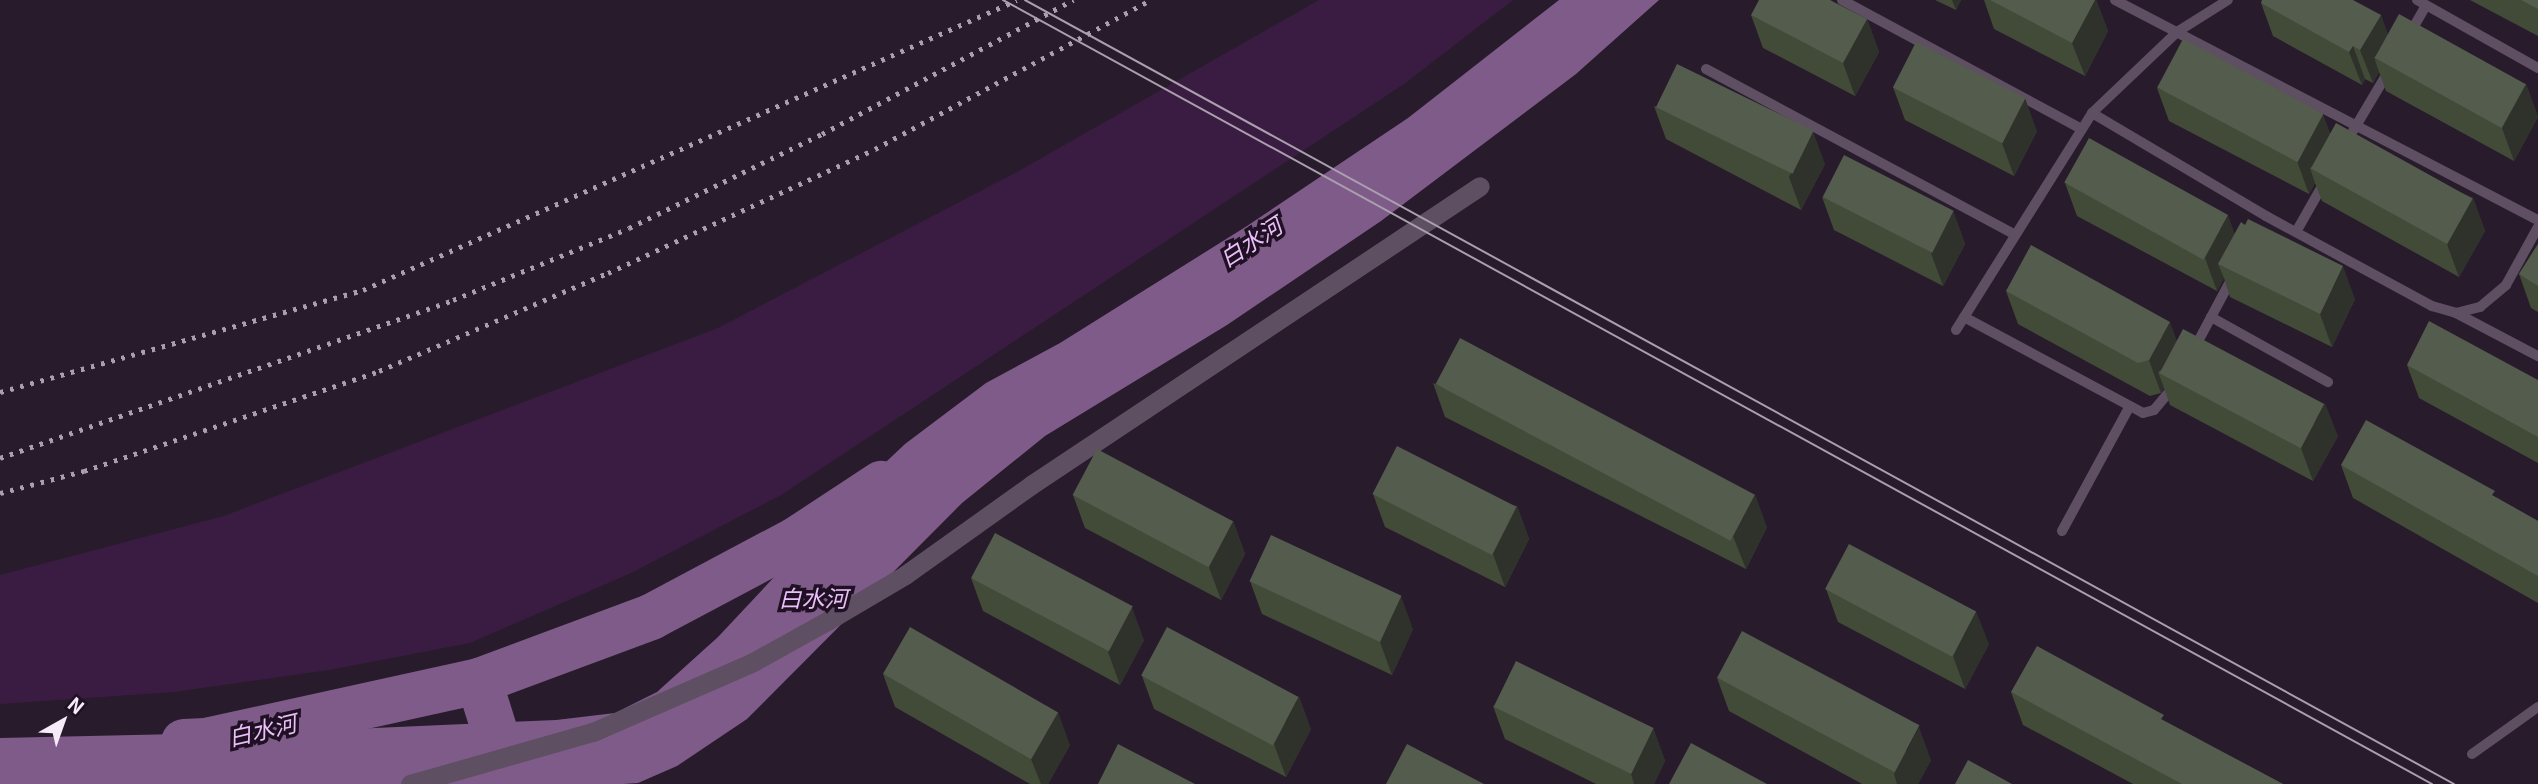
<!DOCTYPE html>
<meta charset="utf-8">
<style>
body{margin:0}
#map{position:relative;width:2538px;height:784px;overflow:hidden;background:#281b2c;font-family:Georgia,"Noto Sans SC",serif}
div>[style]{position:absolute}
.green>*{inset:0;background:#3a1c43}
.water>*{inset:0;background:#7f5b8a}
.river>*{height:46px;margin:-23px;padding:0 23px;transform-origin:23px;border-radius:23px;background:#7f5b8a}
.service>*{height:10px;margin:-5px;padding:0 5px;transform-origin:5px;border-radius:5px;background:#5e4f63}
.minor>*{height:19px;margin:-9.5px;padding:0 9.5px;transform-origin:9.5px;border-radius:9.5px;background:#5e4f63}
.tram>*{height:2px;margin:-1px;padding:0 1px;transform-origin:1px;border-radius:1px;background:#aa9fad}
.rail>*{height:5px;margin-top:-2.5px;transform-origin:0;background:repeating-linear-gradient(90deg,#aa9fad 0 3.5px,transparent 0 10.5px)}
.wall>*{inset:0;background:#414b38}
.shaded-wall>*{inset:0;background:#2f312b}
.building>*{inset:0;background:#545c4d;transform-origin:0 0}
span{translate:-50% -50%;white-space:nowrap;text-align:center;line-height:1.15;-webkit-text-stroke:7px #1f1123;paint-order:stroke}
.water-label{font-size:23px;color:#ebbff9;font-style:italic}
.north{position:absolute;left:28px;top:686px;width:70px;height:70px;-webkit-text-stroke:5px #1f1123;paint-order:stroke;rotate:40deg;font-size:19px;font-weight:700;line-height:28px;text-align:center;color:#f6ecf9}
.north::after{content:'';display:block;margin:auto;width:24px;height:32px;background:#f6ecf9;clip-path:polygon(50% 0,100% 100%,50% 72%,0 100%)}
</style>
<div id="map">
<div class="green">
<div style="clip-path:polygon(1319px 0,1513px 0,1404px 84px,781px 495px,631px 573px,470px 643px,329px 670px,174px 692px,0 704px,0 575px,224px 516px,718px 328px,1017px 172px)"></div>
</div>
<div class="water">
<div style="clip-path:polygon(1559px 0,1659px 0,1576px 74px,1381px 221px,1227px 325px,1045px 436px,962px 503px,747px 719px,677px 766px,638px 783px,623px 784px,0 784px,0 738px,307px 731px,556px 720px,615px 713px,657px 692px,718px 637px,851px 495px,905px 444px,986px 383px,1060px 343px,1247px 226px,1408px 118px)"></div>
</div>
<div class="river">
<div style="left:479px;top:681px;width:108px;rotate:72.7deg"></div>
<div style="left:184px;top:742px;width:22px;rotate:-3deg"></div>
<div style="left:206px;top:741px;width:280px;rotate:-12.4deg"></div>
<div style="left:479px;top:681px;width:184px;rotate:-20.4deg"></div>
<div style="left:651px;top:617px;width:164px;rotate:-28deg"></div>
<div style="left:796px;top:540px;width:102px;rotate:-33.4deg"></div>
</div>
<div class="service">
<div style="left:1842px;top:0;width:270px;rotate:28.3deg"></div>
<div style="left:2115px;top:0;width:477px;rotate:27.5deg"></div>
<div style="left:2417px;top:0;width:139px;rotate:29.3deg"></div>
<div style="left:2409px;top:35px;width:34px;rotate:-60deg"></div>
<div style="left:1706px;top:69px;width:349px;rotate:28.2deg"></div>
<div style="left:2092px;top:113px;width:202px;rotate:30.6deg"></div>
<div style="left:2266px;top:216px;width:189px;rotate:28.5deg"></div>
<div style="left:2432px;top:306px;width:25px;rotate:16deg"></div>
<div style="left:2456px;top:313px;width:25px;rotate:-14deg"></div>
<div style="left:2480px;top:307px;width:34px;rotate:-40deg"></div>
<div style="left:2506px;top:285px;width:66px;rotate:-61.1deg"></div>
<div style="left:2353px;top:131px;width:69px;rotate:-59.3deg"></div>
<div style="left:2296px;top:232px;width:59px;rotate:-60.4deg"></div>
<div style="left:2456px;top:313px;width:93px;rotate:27.7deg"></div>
<div style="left:1964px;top:317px;width:203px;rotate:28.2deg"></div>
<div style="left:2143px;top:413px;width:11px;rotate:-15deg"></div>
<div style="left:2154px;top:410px;width:30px;rotate:-50deg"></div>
<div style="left:2211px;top:317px;width:134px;rotate:29.1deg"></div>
<div style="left:1956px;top:330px;width:256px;rotate:-57.9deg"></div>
<div style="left:2092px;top:113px;width:117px;rotate:-43.6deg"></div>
<div style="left:2177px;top:32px;width:60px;rotate:-32.1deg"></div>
<div style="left:2194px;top:349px;width:83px;rotate:-61.9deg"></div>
<div style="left:2062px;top:531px;width:142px;rotate:-61.5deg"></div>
<div style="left:2472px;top:754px;width:81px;rotate:-35.5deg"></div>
</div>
<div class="minor">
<div style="left:410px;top:784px;width:190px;rotate:-15.9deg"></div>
<div style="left:593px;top:732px;width:175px;rotate:-23.6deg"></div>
<div style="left:753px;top:662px;width:85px;rotate:-29deg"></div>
<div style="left:827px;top:621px;width:91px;rotate:-30.5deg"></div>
<div style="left:905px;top:575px;width:155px;rotate:-35.5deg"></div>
<div style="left:1031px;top:485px;width:539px;rotate:-33.66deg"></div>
</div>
<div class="tram">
<div style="left:1003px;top:0;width:1630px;rotate:28.75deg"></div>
<div style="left:1025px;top:0;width:1630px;rotate:28.75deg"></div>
</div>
<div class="rail">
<div style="left:0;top:392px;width:377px;rotate:-15.7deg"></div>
<div style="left:363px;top:290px;width:715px;rotate:-23.91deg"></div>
<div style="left:0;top:458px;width:480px;rotate:-19.2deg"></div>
<div style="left:453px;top:300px;width:190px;rotate:-22.2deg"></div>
<div style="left:629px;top:228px;width:215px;rotate:-26deg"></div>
<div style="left:822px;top:134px;width:285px;rotate:-28.1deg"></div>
<div style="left:0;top:493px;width:87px;rotate:-14.7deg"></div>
<div style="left:84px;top:471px;width:311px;rotate:-18.7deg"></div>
<div style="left:379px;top:371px;width:249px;rotate:-23.2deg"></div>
<div style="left:608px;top:273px;width:294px;rotate:-24.9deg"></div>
<div style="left:875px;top:149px;width:314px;rotate:-28.4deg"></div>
</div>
<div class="wall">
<div style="clip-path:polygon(1935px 0,1961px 0,1956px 10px)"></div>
<div style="clip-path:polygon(1984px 0,2096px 0,2108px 31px,2085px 76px,1994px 29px)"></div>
<div style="clip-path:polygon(2470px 0,2538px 0,2538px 36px)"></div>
<div style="clip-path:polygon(2261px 3px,2381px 15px,2387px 34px,2526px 84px,2538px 117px,2514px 161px,2386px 91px,2379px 72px,2373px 83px,2365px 79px,2362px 85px,2273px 36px)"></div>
<div style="clip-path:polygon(1751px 15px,1867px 19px,1879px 52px,1855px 96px,1763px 48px)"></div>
<div style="clip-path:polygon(1893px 87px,2037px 131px,2014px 176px,1905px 120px)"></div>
<div style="clip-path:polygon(2157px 88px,2323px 115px,2330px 134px,2473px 198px,2485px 231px,2459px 277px,2322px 201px,2315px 183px,2309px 194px,2169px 121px)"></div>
<div style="clip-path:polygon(1654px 106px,1825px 164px,1801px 210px,1666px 139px)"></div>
<div style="clip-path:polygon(2065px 183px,2235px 234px,2355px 299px,2332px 347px,2230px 297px,2224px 278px,2217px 291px,2077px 216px)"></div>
<div style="clip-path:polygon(1822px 197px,1953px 211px,1965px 244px,1943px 286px,1834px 230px)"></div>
<div style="clip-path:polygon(2538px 244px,2538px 312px,2531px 308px,2519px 274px)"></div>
<div style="clip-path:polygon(2006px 291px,2176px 340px,2338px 436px,2313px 481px,2170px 405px,2164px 388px,2161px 393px,2150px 396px,2018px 324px)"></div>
<div style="clip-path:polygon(2407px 365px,2538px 380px,2538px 463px,2419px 398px)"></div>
<div style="clip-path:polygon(1433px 383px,1767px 527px,1746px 569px,1445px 417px)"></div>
<div style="clip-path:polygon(2341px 465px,2497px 498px,2538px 521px,2538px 603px,2353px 498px)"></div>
<div style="clip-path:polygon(1373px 494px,1517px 506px,1529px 539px,1505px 587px,1385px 527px)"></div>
<div style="clip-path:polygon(1073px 495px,1233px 521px,1245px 554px,1221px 600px,1085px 528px)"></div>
<div style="clip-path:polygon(971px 578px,1144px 640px,1120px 685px,983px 611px)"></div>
<div style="clip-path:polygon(1250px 581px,1413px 629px,1392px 675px,1262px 614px)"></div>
<div style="clip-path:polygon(1826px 589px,1989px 644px,1965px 689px,1838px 622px)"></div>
<div style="clip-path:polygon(883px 674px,1070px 745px,1048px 784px,1030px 784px,895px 707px)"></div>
<div style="clip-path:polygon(1142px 676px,1311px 729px,1286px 777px,1154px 709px)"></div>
<div style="clip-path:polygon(1717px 678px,1931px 760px,1918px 784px,1862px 784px,1729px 711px)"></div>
<div style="clip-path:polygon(2011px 692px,2166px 722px,2283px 784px,2133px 784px,2023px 725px)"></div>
<div style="clip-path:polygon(1493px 706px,1653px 728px,1665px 761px,1654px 784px,1596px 784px,1505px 739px)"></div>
</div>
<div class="shaded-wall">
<div style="clip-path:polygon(1952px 0,1961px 0,1956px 10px)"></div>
<div style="clip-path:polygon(2095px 0,2096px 0,2108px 31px,2085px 76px,2072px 43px)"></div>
<div style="clip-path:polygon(2381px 15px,2393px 48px,2374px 57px,2379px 72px,2373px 83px,2360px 50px)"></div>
<div style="clip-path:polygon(1867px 19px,1879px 52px,1855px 96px,1843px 63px)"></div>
<div style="clip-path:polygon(2353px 46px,2365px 79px,2362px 85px,2349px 52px)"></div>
<div style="clip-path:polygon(2526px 84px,2538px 117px,2514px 161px,2502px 128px)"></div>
<div style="clip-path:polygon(2025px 98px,2037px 131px,2014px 176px,2002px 143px)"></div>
<div style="clip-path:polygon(2323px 115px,2335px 149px,2310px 168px,2315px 183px,2309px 194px,2297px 161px)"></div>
<div style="clip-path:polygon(1813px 131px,1825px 164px,1801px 210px,1789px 177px)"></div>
<div style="clip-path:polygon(2473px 198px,2485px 231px,2459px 277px,2447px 244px)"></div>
<div style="clip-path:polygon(1953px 211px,1965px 244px,1943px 286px,1931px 253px)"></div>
<div style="clip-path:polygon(2228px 215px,2240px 248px,2218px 264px,2224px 278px,2217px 291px,2205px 258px)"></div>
<div style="clip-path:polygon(2343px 266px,2355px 299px,2332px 347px,2320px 314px)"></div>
<div style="clip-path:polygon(2170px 322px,2182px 355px,2158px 372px,2164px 388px,2161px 393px,2149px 360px)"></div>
<div style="clip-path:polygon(2325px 403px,2338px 436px,2313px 481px,2301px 448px)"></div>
<div style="clip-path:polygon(1755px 494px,1767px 527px,1746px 569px,1733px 536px)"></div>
<div style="clip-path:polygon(1517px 506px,1529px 539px,1505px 587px,1493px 554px)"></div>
<div style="clip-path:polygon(1233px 521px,1245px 554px,1221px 600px,1209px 567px)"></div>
<div style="clip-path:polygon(1401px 596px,1413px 629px,1392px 675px,1380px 642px)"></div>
<div style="clip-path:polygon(1132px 607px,1144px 640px,1120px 685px,1108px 652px)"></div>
<div style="clip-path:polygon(1976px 611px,1989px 644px,1965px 689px,1953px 656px)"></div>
<div style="clip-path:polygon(1299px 696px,1311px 729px,1286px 777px,1274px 744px)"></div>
<div style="clip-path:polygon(1058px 712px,1070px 745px,1048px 784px,1041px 784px,1031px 759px)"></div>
<div style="clip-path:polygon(1919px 727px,1931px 760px,1918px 784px,1897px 784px,1894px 774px)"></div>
<div style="clip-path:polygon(1653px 728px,1665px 761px,1654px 784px,1634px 784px,1631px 774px)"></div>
</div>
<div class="building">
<div style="clip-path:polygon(1759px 0,1830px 0,1867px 19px,1843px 63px,1751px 15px)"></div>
<div style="clip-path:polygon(1990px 0,2095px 0,2072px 43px)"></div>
<div style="clip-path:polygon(2262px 0,2353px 0,2381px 15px,2360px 50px,2353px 46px,2349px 52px,2261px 3px)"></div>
<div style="clip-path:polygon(2521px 0,2538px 0,2538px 9px)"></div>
<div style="left:2399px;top:14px;width:145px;height:50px;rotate:29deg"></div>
<div style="left:2183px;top:39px;width:159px;height:55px;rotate:28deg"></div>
<div style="left:1916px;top:42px;width:123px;height:51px;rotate:27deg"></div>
<div style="left:1677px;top:64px;width:152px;height:48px;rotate:26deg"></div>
<div style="left:2336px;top:123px;width:156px;height:52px;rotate:29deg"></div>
<div style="left:2089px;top:138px;width:159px;height:51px;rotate:29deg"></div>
<div style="left:1844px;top:155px;width:123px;height:47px;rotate:27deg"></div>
<div style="clip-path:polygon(2248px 219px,2343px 266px,2320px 314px,2218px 264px,2241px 222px,2245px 225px)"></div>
<div style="clip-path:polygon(2538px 244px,2538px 286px,2519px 274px)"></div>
<div style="clip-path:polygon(2031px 245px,2170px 322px,2149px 360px,2138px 363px,2006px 291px)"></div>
<div style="clip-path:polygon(2429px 321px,2538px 380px,2538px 437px,2407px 365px)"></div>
<div style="left:2183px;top:329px;width:160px;height:50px;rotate:28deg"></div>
<div style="left:1460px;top:338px;width:334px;height:52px;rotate:28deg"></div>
<div style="clip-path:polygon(2366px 420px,2495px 491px,2492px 495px,2538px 521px,2538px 576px,2341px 465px)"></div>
<div style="left:1397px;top:446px;width:134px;height:54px;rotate:27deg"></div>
<div style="left:1097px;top:449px;width:154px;height:52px;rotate:28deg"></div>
<div style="left:995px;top:533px;width:156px;height:51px;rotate:28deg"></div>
<div style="left:1271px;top:535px;width:144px;height:51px;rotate:25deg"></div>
<div style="left:1849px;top:544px;width:144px;height:51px;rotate:28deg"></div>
<div style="left:910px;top:627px;width:171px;height:54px;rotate:30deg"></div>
<div style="left:1167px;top:627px;width:149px;height:55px;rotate:28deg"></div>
<div style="left:1742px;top:631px;width:201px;height:53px;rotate:28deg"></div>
<div style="clip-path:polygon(2037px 646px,2164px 715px,2161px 719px,2283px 784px,2182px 784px,2011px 692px)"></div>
<div style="left:1516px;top:661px;width:153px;height:51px;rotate:26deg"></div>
<div style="clip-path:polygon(1691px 743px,1767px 784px,1669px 784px)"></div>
<div style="clip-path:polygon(1118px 744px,1195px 784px,1098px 784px)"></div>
<div style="clip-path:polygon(1407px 744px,1484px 784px,1386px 784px)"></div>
<div style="clip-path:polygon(1968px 760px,2012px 784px,1955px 784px)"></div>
</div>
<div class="water-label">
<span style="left:1250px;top:241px;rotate:-33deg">白水河</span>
<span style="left:813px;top:597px">白水河</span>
<span style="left:262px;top:729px;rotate:-13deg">白水河</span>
</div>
<div class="north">N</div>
</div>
